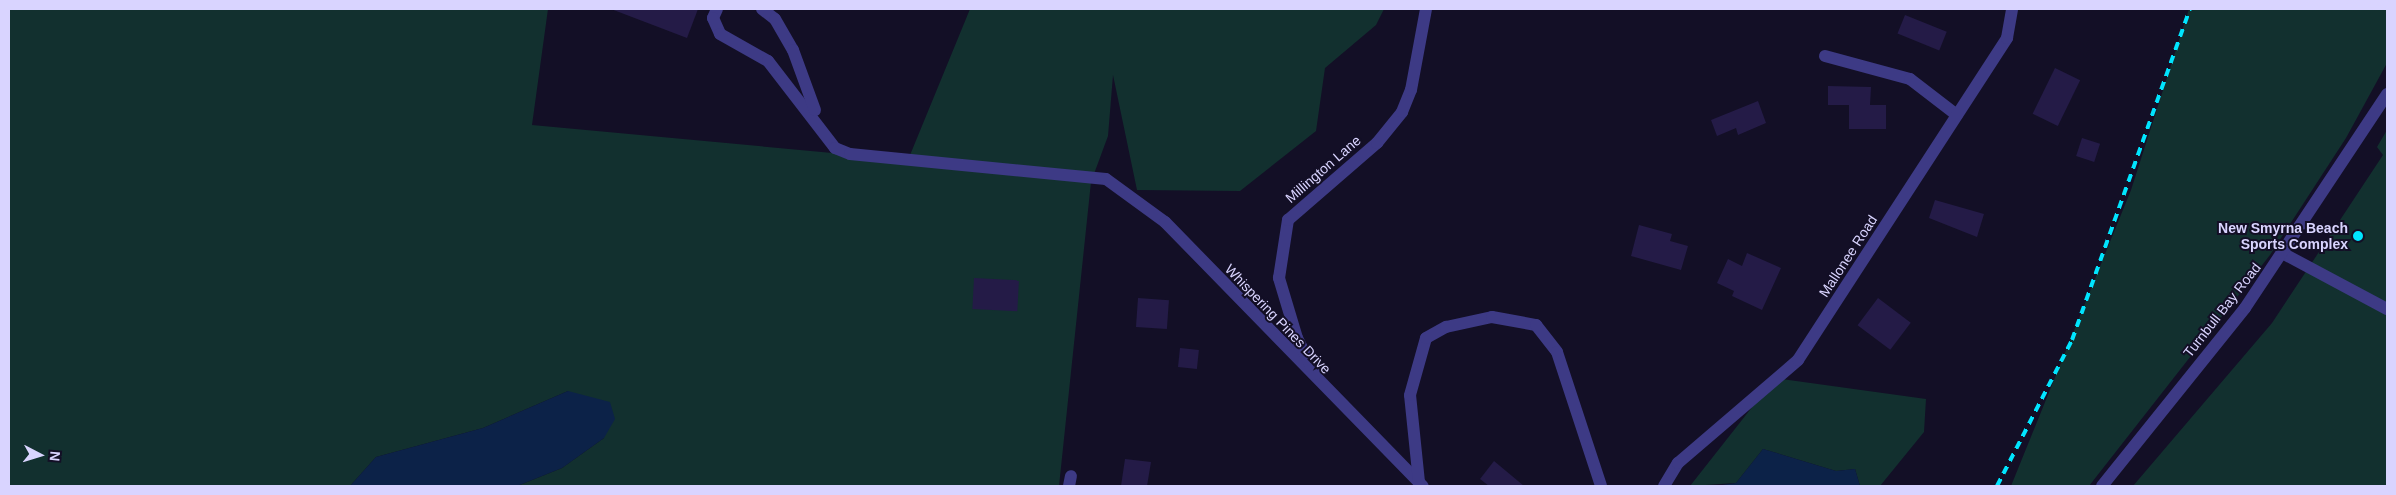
<!DOCTYPE html>
<style>
body{margin:0}
#map{position:relative;width:2396px;height:495px;overflow:hidden;background:#130f26;font-family:Helvetica,sans-serif}
div>[style]{position:absolute}
.green>*{inset:0;background:#12302f}
.water>*{inset:0;background:#0c2248}
.building>*{inset:0;background:#241b47;transform-origin:0 0}
.minor>*{height:12px;margin:-6px;padding:0 6px;transform-origin:6px;border-radius:6px;background:#3d3a85}
.rail>*{height:4px;margin-top:-2px;transform-origin:0;background:repeating-linear-gradient(90deg,#00e5ff 0 8px,transparent 0 14px)}
.dots>*{width:14px;height:14px;translate:-50% -50%;box-sizing:border-box;border:2px solid #130f26;border-radius:50%}
span{translate:-50% -50%;white-space:nowrap;text-align:center;line-height:1.15;-webkit-text-stroke:4px #130f26;paint-order:stroke}
.street-label{font-size:14px;color:#d9d4ff}
.poi-label{font-size:14px;color:#d9d4ff;font-weight:700}
.right{translate:-100% -50%;text-align:right}
.frame{position:absolute;inset:0;border:10px solid #d9d4ff;pointer-events:none}
.north{position:absolute;left:15px;top:430px;width:50px;height:50px;-webkit-text-stroke:4px #130f26;paint-order:stroke;rotate:95deg;font-size:14px;font-weight:700;line-height:20px;text-align:center;color:#d9d4ff}
.north::after{content:'';display:block;margin:auto;width:18px;height:22px;background:#d9d4ff;clip-path:polygon(50% 0,100% 100%,50% 72%,0 100%)}
</style>
<div id="map">
<div class="green">
<div style="clip-path:polygon(9px 9px,548px 9px,532px 125px,908px 160px,970px 9px,1384px 9px,1376px 25px,1325px 68px,1316px 131px,1240px 191px,1137px 190px,1113px 75px,1108px 136px,1091px 182px,1059px 486px,517px 486px,562px 468px,604px 438px,568px 391px,483px 428px,376px 457px,350px 486px,9px 486px)"></div>
<div style="clip-path:polygon(2189px 9px,2387px 9px,2387px 63px,2346px 138px,2270px 255px,2089px 486px,2011px 486px,2131px 190px)"></div>
<div style="clip-path:polygon(2387px 130px,2387px 486px,2133px 486px,2272px 323px,2383px 155px,2377px 147px)"></div>
<div style="clip-path:polygon(1775px 378px,1926px 399px,1924px 432px,1880px 486px,1860px 486px,1855px 469px,1836px 471px,1763px 449px,1736px 483px,1690px 486px)"></div>
</div>
<div class="water">
<div style="clip-path:polygon(568px 391px,610px 402px,615px 419px,604px 438px,562px 468px,517px 486px,350px 486px,376px 457px,483px 428px)"></div>
<div style="clip-path:polygon(1763px 449px,1836px 471px,1855px 469px,1860px 486px,1715px 486px,1736px 483px)"></div>
</div>
<div class="building">
<div style="clip-path:polygon(611px 9px,698px 9px,687px 38px)"></div>
<div style="left:1905px;top:15px;width:45px;height:20px;rotate:22deg"></div>
<div style="left:2055px;top:68px;width:28px;height:51px;rotate:26deg"></div>
<div style="clip-path:polygon(1828px 86px,1871px 87px,1870px 105px,1886px 105px,1886px 129px,1849px 129px,1849px 105px,1828px 105px)"></div>
<div style="clip-path:polygon(1758px 101px,1766px 123px,1738px 135px,1736px 128px,1717px 136px,1711px 120px)"></div>
<div style="left:2082px;top:138px;width:19px;height:19px;rotate:18deg"></div>
<div style="clip-path:polygon(1935px 200px,1984px 214px,1977px 237px,1929px 218px)"></div>
<div style="clip-path:polygon(1639px 225px,1672px 234px,1670px 241px,1688px 246px,1681px 270px,1631px 256px)"></div>
<div style="clip-path:polygon(1747px 253px,1781px 268px,1762px 310px,1732px 296px,1734px 291px,1717px 283px,1728px 259px,1742px 266px)"></div>
<div style="left:974px;top:278px;width:45px;height:31px;rotate:3deg"></div>
<div style="left:1138px;top:298px;width:31px;height:29px;rotate:4deg"></div>
<div style="left:1878px;top:298px;width:41px;height:34px;rotate:37deg"></div>
<div style="left:1180px;top:348px;width:19px;height:19px;rotate:6deg"></div>
<div style="clip-path:polygon(1125px 459px,1151px 462px,1147px 486px,1121px 486px)"></div>
<div style="clip-path:polygon(1494px 461px,1524px 486px,1489px 486px,1480px 479px)"></div>
</div>
<div class="minor">
<div style="left:717px;top:9px;width:10px;rotate:114deg"></div>
<div style="left:713px;top:18px;width:17px;rotate:66deg"></div>
<div style="left:720px;top:34px;width:55px;rotate:29.4deg"></div>
<div style="left:768px;top:61px;width:110px;rotate:52.4deg"></div>
<div style="left:835px;top:148px;width:16px;rotate:22deg"></div>
<div style="left:850px;top:154px;width:257px;rotate:5.6deg"></div>
<div style="left:1106px;top:179px;width:73px;rotate:36.1deg"></div>
<div style="left:1165px;top:222px;width:369px;rotate:45.7deg"></div>
<div style="left:762px;top:9px;width:16px;rotate:38deg"></div>
<div style="left:775px;top:19px;width:36px;rotate:60deg"></div>
<div style="left:793px;top:50px;width:64px;rotate:69.9deg"></div>
<div style="left:1825px;top:56px;width:88px;rotate:15.1deg"></div>
<div style="left:1910px;top:79px;width:59px;rotate:37.5deg"></div>
<div style="left:2284px;top:254px;width:117px;rotate:28.1deg"></div>
<div style="left:1315px;top:374px;width:40px;rotate:-116.6deg"></div>
<div style="left:1297px;top:338px;width:63px;rotate:-106.7deg"></div>
<div style="left:1279px;top:278px;width:59px;rotate:-81.2deg"></div>
<div style="left:1288px;top:220px;width:118px;rotate:-40.9deg"></div>
<div style="left:1377px;top:143px;width:40px;rotate:-51deg"></div>
<div style="left:1402px;top:112px;width:24px;rotate:-68deg"></div>
<div style="left:1411px;top:90px;width:82px;rotate:-79.5deg"></div>
<div style="left:1419px;top:482px;width:87px;rotate:-95.9deg"></div>
<div style="left:1410px;top:395px;width:59px;rotate:-74.3deg"></div>
<div style="left:1426px;top:338px;width:23px;rotate:-29deg"></div>
<div style="left:1446px;top:327px;width:47px;rotate:-12.3deg"></div>
<div style="left:1492px;top:317px;width:45px;rotate:10.3deg"></div>
<div style="left:1536px;top:325px;width:34px;rotate:52deg"></div>
<div style="left:1557px;top:352px;width:141px;rotate:71.8deg"></div>
<div style="left:1069px;top:486px;width:10px;rotate:-79deg"></div>
<div style="left:1664px;top:486px;width:27px;rotate:-59deg"></div>
<div style="left:1678px;top:463px;width:158px;rotate:-40.6deg"></div>
<div style="left:1798px;top:360px;width:384px;rotate:-57deg"></div>
<div style="left:2007px;top:38px;width:29px;rotate:-80deg"></div>
<div style="left:2102px;top:486px;width:228px;rotate:-51.2deg"></div>
<div style="left:2245px;top:308px;width:257px;rotate:-56.4deg"></div>
</div>
<div class="rail">
<div style="left:1997px;top:486px;width:164px;rotate:-62.8deg"></div>
<div style="left:2072px;top:340px;width:351px;rotate:-70.4deg"></div>
</div>
<div class="dots">
<div style="left:2358px;top:236px;background:#00e5ff"></div>
</div>
<div class="street-label">
<span style="left:1323px;top:169px;rotate:-41deg">Millington Lane</span>
<span style="left:1848px;top:256px;rotate:-57deg">Mallonee Road</span>
<span style="left:2222px;top:310px;rotate:-52deg">Turnbull Bay Road</span>
<span style="left:1278px;top:319px;rotate:46deg">Whispering Pines Drive</span>
</div>
<div class="poi-label">
<span class="right" style="left:2348px;top:236px">New Smyrna Beach<br>Sports Complex</span>
</div>
<div class="frame"></div>
<div class="north">N</div>
</div>
